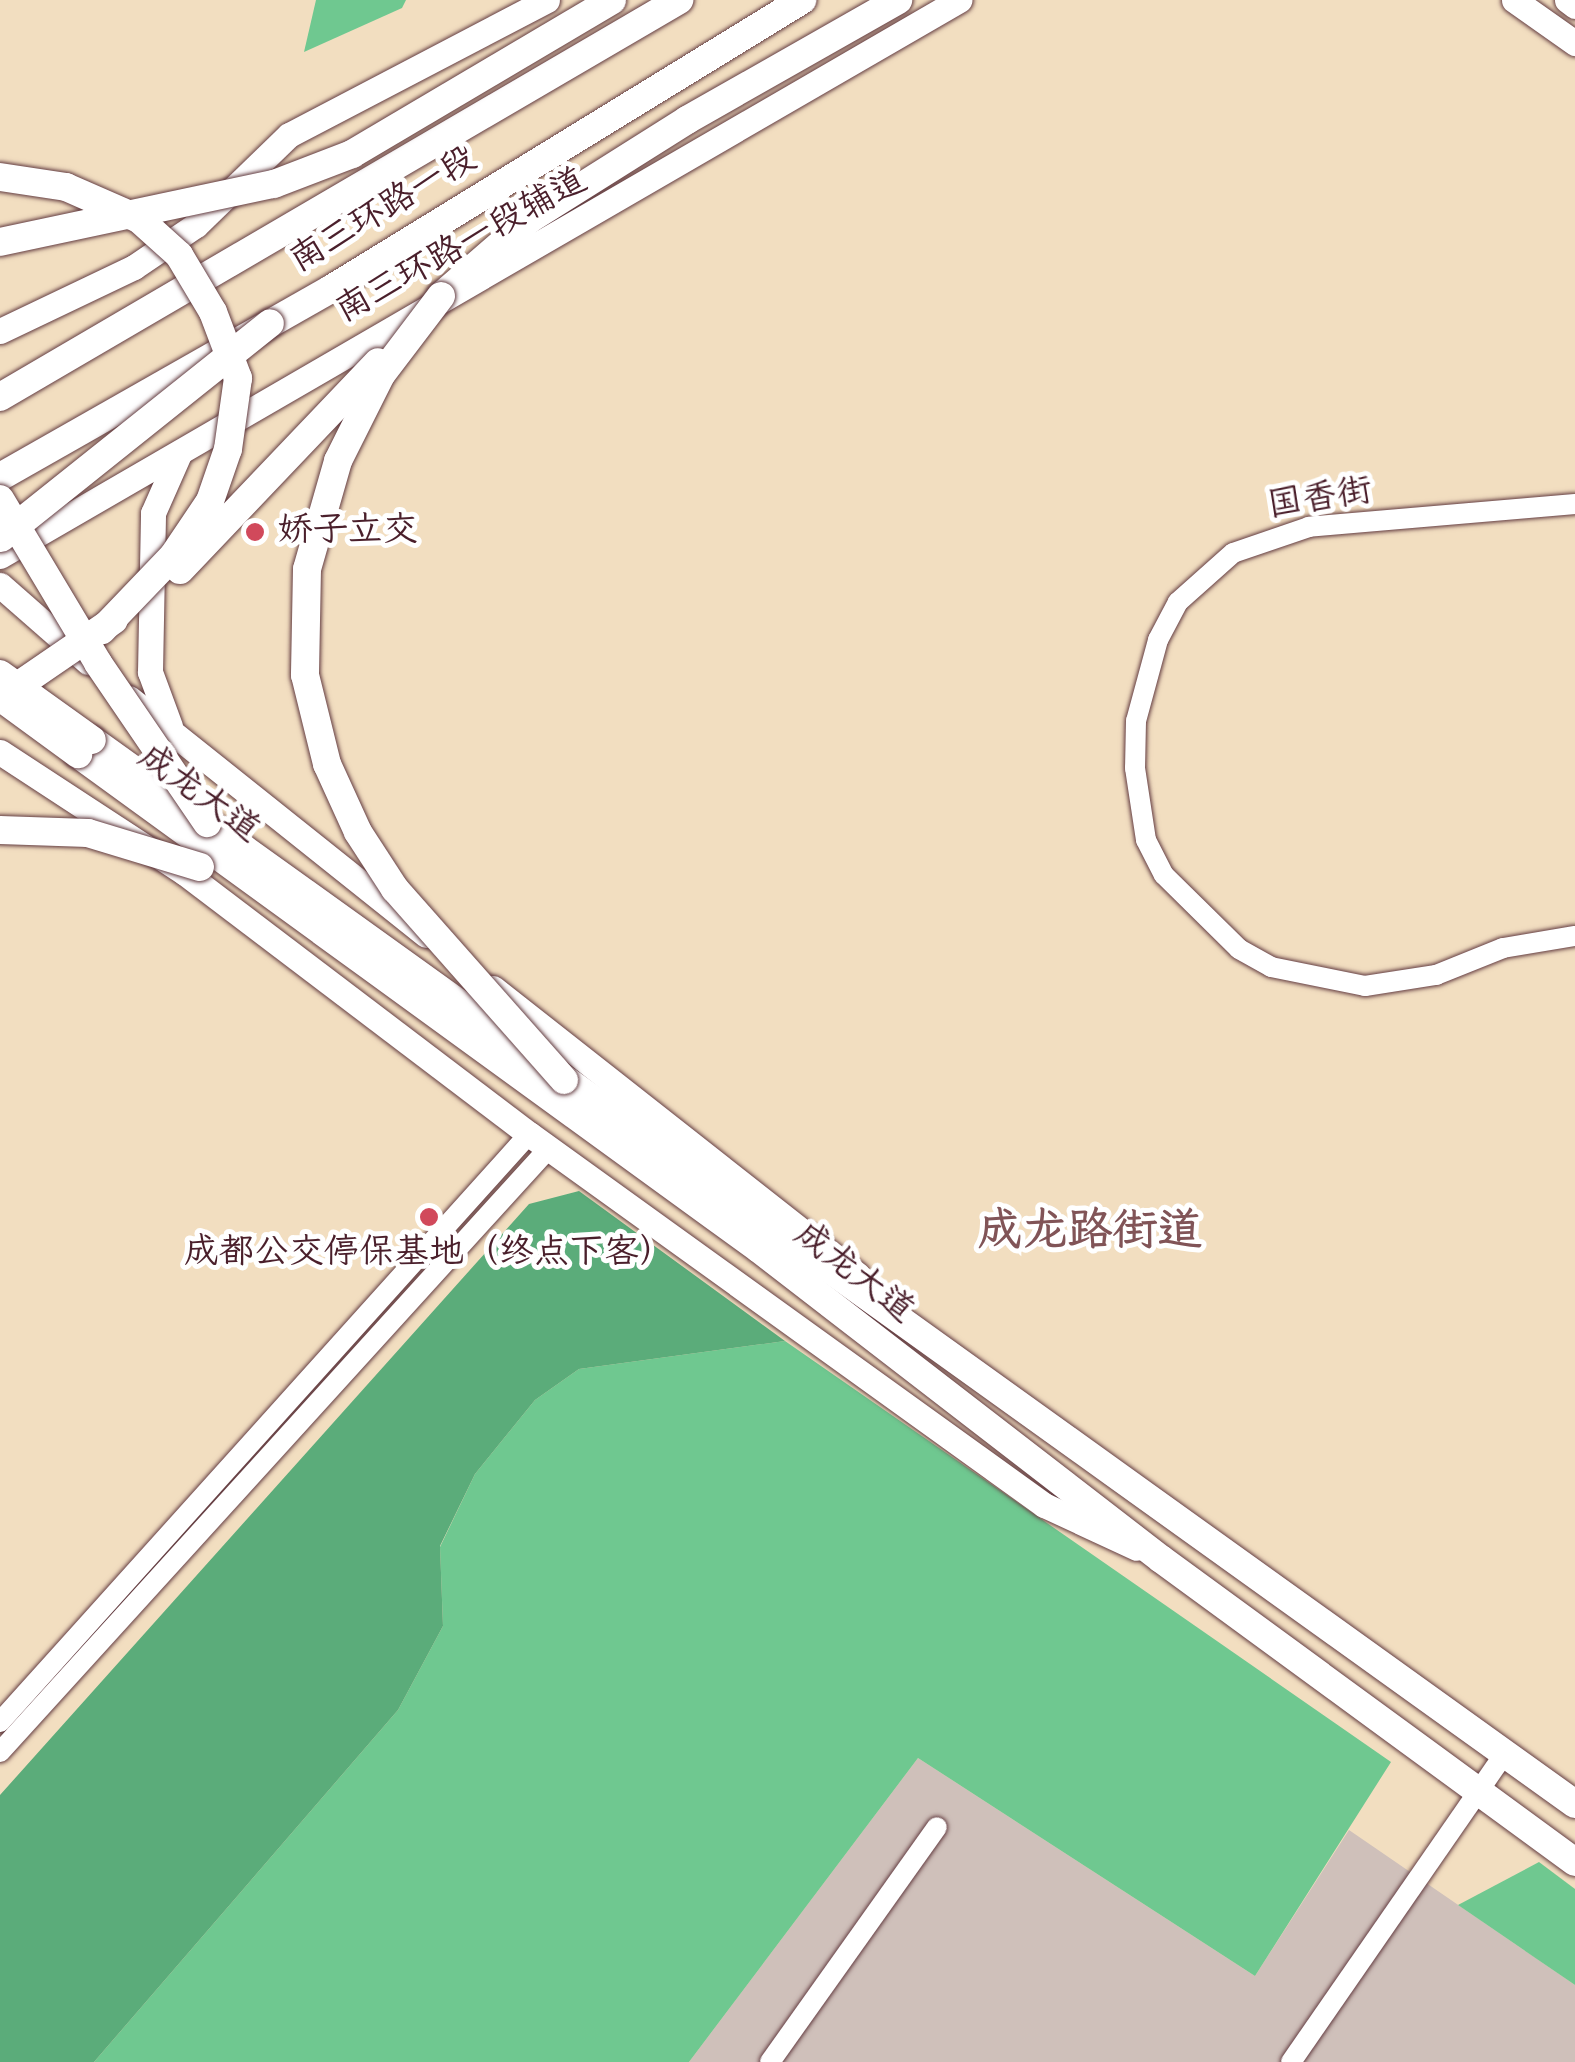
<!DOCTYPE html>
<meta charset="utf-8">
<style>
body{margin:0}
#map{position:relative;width:1575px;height:2062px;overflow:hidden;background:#f2dec0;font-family:"Indie Flower","LXGW WenKai TC",sans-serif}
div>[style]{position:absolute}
.industrial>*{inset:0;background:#cfc0ba}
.green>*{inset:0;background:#6fc890}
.forest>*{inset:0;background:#5bac7a}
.roads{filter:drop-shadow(0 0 2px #633c41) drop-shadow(0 0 2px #633c41)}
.minor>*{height:20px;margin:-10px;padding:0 10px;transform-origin:10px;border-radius:10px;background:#fff}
.major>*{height:25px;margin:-12.5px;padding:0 12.5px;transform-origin:12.5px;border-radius:12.5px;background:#fff}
.highway>*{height:28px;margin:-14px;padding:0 14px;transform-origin:14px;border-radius:14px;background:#fff}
.bridges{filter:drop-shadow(0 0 2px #633c41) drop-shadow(0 0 2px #633c41)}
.highway-bridge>*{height:28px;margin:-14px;padding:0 14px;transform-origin:14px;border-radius:14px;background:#fff}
.dots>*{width:28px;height:28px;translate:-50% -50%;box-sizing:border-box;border:5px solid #fff;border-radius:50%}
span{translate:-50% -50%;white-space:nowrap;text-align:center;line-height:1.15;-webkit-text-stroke:10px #fff;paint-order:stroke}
.street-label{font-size:35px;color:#4a1f2b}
.poi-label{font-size:35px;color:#4a1f2b}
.left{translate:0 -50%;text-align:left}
.district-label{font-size:45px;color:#815457;font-weight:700}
</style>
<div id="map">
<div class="industrial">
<div style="clip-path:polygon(918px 1758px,1255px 1976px,1349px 1830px,1575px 1985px,1575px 2062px,689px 2062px)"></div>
</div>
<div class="green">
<div style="clip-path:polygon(316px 0,406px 0,402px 8px,304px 52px)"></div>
<div style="clip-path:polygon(785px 1341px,1391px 1762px,1255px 1976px,918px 1758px,689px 2062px,94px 2062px,398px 1710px,443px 1626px,440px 1547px,475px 1474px,535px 1400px,579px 1369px)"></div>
<div style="clip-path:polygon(1539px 1862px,1575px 1889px,1575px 1985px,1458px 1905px)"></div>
</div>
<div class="forest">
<div style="clip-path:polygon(579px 1191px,785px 1341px,579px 1369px,535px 1400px,475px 1474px,440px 1546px,443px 1626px,398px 1710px,94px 2062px,0 2062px,0 1795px,529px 1204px)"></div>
</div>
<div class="roads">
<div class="minor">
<div style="left:1575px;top:504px;width:267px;rotate:175.1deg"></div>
<div style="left:1309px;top:527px;width:80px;rotate:161.1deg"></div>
<div style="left:1233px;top:553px;width:74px;rotate:138.3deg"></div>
<div style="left:1178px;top:602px;width:43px;rotate:117.8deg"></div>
<div style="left:1158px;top:640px;width:84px;rotate:105.2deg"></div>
<div style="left:1136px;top:721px;width:47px;rotate:91.2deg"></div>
<div style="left:1135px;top:768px;width:73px;rotate:81.3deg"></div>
<div style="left:1146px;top:840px;width:39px;rotate:63deg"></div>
<div style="left:1164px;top:875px;width:105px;rotate:44.6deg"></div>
<div style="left:1239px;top:949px;width:37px;rotate:29deg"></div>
<div style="left:1271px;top:967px;width:96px;rotate:11.4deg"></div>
<div style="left:1365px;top:986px;width:72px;rotate:-8.8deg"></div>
<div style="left:1436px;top:975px;width:72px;rotate:-21.9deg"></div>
<div style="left:1503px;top:948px;width:73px;rotate:-9.5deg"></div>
<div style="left:0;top:1722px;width:791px;rotate:-48.02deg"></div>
<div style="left:0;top:1752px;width:816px;rotate:-47.73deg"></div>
<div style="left:770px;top:2062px;width:288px;rotate:-54.6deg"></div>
<div style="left:1291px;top:2062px;width:376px;rotate:-55.3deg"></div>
</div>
<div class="major">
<div style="left:1514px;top:0;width:75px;rotate:35.2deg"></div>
<div style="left:1567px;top:0;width:10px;rotate:37deg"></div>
<div style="left:0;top:331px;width:148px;rotate:-25.5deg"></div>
<div style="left:134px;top:267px;width:75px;rotate:-34.1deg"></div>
<div style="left:196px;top:225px;width:129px;rotate:-44.1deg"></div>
<div style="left:289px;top:135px;width:291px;rotate:-27.6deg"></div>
<div style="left:0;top:556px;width:1109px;rotate:-30.1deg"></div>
<div style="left:0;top:585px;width:117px;rotate:41.2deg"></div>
<div style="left:129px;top:698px;width:380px;rotate:38.6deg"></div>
<div style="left:170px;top:726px;width:58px;rotate:-110.3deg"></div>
<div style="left:150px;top:672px;width:159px;rotate:-88.9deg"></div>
<div style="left:153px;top:513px;width:64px;rotate:-66.2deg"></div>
<div style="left:0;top:752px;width:221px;rotate:33.2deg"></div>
<div style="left:185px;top:873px;width:432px;rotate:37.2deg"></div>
<div style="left:529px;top:1134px;width:635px;rotate:35.77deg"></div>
<div style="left:1044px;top:1505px;width:102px;rotate:24.8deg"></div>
<div style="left:493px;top:988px;width:464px;rotate:38.2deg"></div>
</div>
<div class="highway">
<div style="left:441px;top:296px;width:118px;rotate:-40.9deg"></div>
<div style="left:530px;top:219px;width:186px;rotate:-32.2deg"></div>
<div style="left:687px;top:120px;width:243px;rotate:-29.6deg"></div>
<div style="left:0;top:397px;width:787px;rotate:-30.31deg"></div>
<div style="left:0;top:477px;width:381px;rotate:-29.6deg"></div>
<div style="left:331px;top:289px;width:553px;rotate:-31.53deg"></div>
<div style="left:92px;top:740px;width:1825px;rotate:35.66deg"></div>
<div style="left:78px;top:754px;width:842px;rotate:36.01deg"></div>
<div style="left:759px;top:1249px;width:508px;rotate:37.64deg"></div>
<div style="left:1161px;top:1559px;width:513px;rotate:36.2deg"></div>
</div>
</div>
<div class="bridges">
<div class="highway-bridge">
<div style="left:0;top:177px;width:67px;rotate:8.6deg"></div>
<div style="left:66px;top:187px;width:80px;rotate:23.7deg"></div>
<div style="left:139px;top:219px;width:54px;rotate:42deg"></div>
<div style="left:179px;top:255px;width:66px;rotate:59.2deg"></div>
<div style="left:213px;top:312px;width:71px;rotate:69.3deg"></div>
<div style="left:238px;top:378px;width:72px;rotate:98deg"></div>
<div style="left:228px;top:449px;width:55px;rotate:109.1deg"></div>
<div style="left:210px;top:501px;width:66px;rotate:123.9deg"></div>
<div style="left:173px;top:556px;width:103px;rotate:133.8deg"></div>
<div style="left:0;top:242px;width:280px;rotate:-12deg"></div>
<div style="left:274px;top:184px;width:84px;rotate:-21deg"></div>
<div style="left:352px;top:154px;width:302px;rotate:-30.6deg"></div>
<div style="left:441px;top:296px;width:99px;rotate:127.2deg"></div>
<div style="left:381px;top:375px;width:96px;rotate:116.6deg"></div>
<div style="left:338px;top:461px;width:112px;rotate:106deg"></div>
<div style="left:307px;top:569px;width:106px;rotate:91.1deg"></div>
<div style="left:305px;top:675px;width:92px;rotate:76.1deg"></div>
<div style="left:327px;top:764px;width:75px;rotate:65.5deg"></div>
<div style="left:358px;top:832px;width:68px;rotate:57deg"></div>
<div style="left:395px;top:889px;width:255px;rotate:48.5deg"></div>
<div style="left:0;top:499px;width:191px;rotate:59.1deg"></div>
<div style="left:98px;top:663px;width:194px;rotate:55.7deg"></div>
<div style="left:1px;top:538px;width:344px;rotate:-38.6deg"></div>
<div style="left:180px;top:570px;width:287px;rotate:-46.4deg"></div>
<div style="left:0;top:674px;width:113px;rotate:35.7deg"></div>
<div style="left:0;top:697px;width:97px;rotate:36.2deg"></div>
<div style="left:0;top:698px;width:138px;rotate:-34.4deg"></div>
<div style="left:0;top:830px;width:88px;rotate:2deg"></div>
<div style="left:88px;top:833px;width:117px;rotate:16.9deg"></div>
</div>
</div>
<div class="dots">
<div style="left:255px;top:532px;background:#d1495b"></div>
<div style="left:429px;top:1217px;background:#d1495b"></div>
</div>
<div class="street-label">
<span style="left:384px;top:211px;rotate:-31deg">南三环路一段</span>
<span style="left:462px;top:247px;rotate:-29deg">南三环路一段辅道</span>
<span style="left:1320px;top:500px;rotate:-9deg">国香街</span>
<span style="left:198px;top:795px;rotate:36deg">成龙大道</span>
<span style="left:853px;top:1274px;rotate:38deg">成龙大道</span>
</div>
<div class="poi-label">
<span class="left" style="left:278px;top:532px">娇子立交</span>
<span style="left:429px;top:1254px">成都公交停保基地（终点下客）</span>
</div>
<div class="district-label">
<span style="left:1090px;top:1234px">成龙路街道</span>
</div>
</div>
